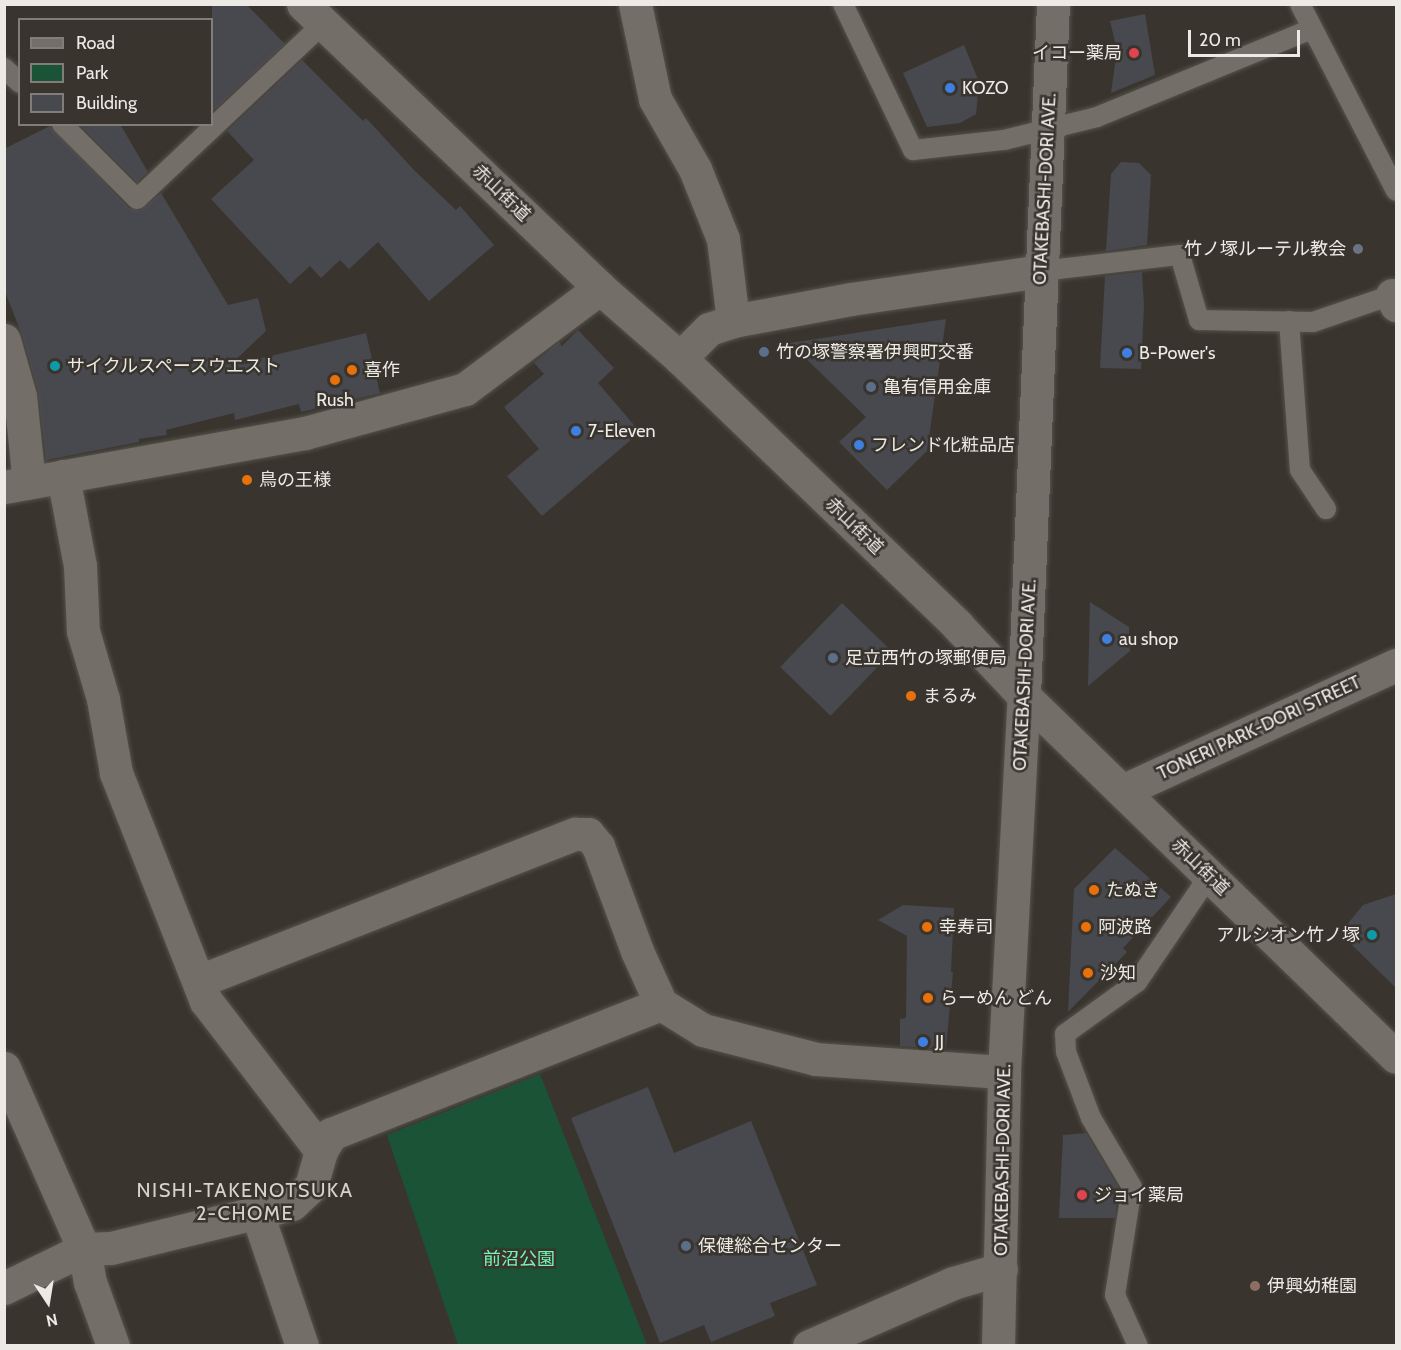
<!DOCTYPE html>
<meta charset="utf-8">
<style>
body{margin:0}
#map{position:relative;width:1401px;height:1350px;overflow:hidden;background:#39352e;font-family:Cabin,"Noto Sans JP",sans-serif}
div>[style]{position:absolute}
.green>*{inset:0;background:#1b5337}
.building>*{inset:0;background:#48484f;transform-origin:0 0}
.roads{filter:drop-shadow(0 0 2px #55524c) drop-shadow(0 0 2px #55524c)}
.service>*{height:20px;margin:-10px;padding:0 10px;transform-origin:10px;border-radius:10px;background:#736e67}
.minor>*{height:33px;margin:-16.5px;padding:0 16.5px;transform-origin:16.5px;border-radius:16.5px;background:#736e67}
.tertiary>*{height:33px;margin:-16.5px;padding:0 16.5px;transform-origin:16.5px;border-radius:16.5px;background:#736e67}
.secondary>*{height:33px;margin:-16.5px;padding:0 16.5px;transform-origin:16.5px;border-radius:16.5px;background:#736e67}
.dots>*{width:16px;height:16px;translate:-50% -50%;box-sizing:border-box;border:3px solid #39352e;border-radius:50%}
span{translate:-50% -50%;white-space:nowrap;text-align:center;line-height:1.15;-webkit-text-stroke:5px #39352e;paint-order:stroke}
.poi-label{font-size:18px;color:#edeae6}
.right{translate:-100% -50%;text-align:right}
.left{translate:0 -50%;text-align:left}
.street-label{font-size:18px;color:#edeae6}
.park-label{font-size:18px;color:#72f8b2}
.neighbourhood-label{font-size:20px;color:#d7d2ca;letter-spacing:1.5px}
.frame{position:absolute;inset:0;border:6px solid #edeae6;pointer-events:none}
.legend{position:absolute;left:18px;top:18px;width:195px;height:108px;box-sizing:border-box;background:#39352e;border:2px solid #817d78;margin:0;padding:8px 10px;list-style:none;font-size:18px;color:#edeae6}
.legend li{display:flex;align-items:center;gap:12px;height:30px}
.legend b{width:30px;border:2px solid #817d78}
.north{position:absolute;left:18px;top:1272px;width:60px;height:60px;-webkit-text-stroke:4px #39352e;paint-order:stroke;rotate:168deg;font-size:16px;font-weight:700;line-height:24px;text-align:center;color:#edeae6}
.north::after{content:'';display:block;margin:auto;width:21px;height:27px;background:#edeae6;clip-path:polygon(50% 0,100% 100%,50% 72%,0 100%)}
.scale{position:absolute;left:1188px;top:30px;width:112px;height:27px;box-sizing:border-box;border:3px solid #edeae6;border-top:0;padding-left:8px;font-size:18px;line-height:21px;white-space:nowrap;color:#edeae6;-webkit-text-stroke:4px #39352e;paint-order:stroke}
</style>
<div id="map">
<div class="green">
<div style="clip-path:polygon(540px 1074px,647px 1345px,458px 1345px,387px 1135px)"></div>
</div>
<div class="building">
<div style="clip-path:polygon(212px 4px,246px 4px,285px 44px,212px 112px)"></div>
<div style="clip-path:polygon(1145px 14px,1155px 75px,1111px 93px,1117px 50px,1110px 21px)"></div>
<div style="clip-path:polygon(964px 45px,979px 82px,976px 114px,960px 123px,927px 127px,903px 73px)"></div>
<div style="clip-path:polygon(302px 60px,363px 121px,366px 118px,414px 170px,456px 210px,460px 206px,494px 245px,429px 301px,378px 242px,349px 269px,340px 260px,321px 278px,310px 266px,290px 284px,211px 199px,254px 160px,227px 131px)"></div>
<div style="clip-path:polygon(79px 124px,120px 124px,148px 172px,137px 182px)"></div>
<div style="clip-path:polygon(50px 126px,129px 208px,140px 210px,161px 193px,228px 305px,258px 298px,266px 331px,229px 366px,366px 333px,380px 393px,301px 412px,299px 404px,235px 420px,234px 413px,166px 430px,167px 435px,139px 439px,139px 442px,46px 460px,38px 391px,22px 335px,4px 289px,4px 149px)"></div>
<div style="clip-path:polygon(1121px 162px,1139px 163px,1151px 175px,1147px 245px,1106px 251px,1111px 174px)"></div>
<div style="clip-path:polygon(1142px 272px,1144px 306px,1141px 369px,1100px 368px,1105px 276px)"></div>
<div style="clip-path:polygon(946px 319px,927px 451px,887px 490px,839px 442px,866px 417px,790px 343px)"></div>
<div style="clip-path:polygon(578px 330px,614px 368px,598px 383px,640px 432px,542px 516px,507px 476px,539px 449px,504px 407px,544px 374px,534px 363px,559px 342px,562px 346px)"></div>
<div style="clip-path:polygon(1090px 602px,1129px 627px,1130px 651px,1088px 686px)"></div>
<div style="left:842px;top:603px;width:70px;height:89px;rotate:44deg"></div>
<div style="clip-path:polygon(1115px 848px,1171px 897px,1123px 948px,1127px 952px,1068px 1012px,1074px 889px)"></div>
<div style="clip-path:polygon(1396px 894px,1396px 988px,1351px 944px,1345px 927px,1363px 905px)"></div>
<div style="clip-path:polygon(903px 905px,954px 908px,951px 972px,953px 972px,946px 1049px,900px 1046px,900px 1019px,906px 1018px,907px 936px,878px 920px)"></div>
<div style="clip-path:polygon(648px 1087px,674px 1153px,751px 1121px,817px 1285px,770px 1303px,775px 1316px,711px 1342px,704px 1325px,660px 1343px,571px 1118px)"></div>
<div style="clip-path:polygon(1086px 1133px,1118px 1187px,1115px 1218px,1059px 1218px,1063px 1135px)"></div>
</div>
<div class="roads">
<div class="service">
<div style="left:843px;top:4px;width:162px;rotate:64.4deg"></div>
<div style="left:913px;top:150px;width:92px;rotate:-6.3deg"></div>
<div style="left:1004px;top:140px;width:96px;rotate:-13.9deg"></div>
<div style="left:1097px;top:117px;width:232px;rotate:-22.3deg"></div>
<div style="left:1300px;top:4px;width:210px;rotate:62.8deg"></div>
<div style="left:4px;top:68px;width:22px;rotate:43deg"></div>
<div style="left:62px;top:124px;width:106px;rotate:45deg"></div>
<div style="left:137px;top:199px;width:255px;rotate:-43.3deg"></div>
<div style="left:1041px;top:271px;width:140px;rotate:-6.6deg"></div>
<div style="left:1180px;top:255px;width:68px;rotate:73.7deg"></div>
<div style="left:1199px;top:320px;width:114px;rotate:1deg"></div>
<div style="left:1313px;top:322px;width:83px;rotate:-18.9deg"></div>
<div style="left:1392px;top:295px;width:6px;rotate:-45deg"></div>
<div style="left:1289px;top:321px;width:149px;rotate:85.8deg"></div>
<div style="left:1300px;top:470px;width:47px;rotate:56.3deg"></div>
<div style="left:1138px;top:1346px;width:56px;rotate:-114.3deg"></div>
<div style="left:1115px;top:1295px;width:109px;rotate:-81.1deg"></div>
<div style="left:1132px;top:1187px;width:80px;rotate:-120.7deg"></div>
<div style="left:1091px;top:1118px;width:71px;rotate:-110.7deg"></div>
<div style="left:1066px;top:1052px;width:18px;rotate:-93deg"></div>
<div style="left:1065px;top:1034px;width:89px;rotate:-35.8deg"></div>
<div style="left:1137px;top:982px;width:128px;rotate:-55.8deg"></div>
</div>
<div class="minor">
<div style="left:635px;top:4px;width:97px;rotate:78.1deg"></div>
<div style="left:655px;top:99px;width:81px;rotate:60.3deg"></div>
<div style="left:695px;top:169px;width:75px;rotate:68.2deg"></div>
<div style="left:723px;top:239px;width:83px;rotate:83deg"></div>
<div style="left:1392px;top:295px;width:11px;rotate:68deg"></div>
<div style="left:4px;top:340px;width:58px;rotate:74.1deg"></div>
<div style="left:20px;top:396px;width:87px;rotate:84.1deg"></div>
<div style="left:680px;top:358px;width:41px;rotate:-45deg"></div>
<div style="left:709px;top:329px;width:25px;rotate:-18deg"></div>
<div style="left:733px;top:321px;width:120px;rotate:-10.6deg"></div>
<div style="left:851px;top:299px;width:192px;rotate:-8.4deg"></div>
<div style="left:63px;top:476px;width:92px;rotate:79.3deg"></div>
<div style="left:80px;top:566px;width:65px;rotate:87.4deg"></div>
<div style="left:83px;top:631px;width:71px;rotate:73.6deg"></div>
<div style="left:103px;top:699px;width:75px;rotate:80deg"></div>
<div style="left:116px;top:773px;width:245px;rotate:68.5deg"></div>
<div style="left:206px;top:1001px;width:189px;rotate:52.5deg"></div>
<div style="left:4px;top:487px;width:306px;rotate:-10.2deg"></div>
<div style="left:305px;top:433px;width:166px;rotate:-15.4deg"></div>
<div style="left:465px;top:389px;width:169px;rotate:-36.8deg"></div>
<div style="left:199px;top:981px;width:404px;rotate:-21.4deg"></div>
<div style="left:575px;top:834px;width:13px"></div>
<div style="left:588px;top:834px;width:16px;rotate:50deg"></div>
<div style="left:598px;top:846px;width:112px;rotate:69.6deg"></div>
<div style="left:637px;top:951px;width:58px;rotate:65.6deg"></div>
<div style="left:4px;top:1068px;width:198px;rotate:66.2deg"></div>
<div style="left:84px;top:1249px;width:34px;rotate:80deg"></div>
<div style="left:90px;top:1282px;width:68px;rotate:70.2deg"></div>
<div style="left:257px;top:1213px;width:140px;rotate:71.3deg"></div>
<div style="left:4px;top:1288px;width:89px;rotate:-26deg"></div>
<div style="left:84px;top:1249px;width:27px;rotate:-2deg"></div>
<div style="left:111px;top:1248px;width:186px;rotate:-13.7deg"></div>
<div style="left:292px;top:1204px;width:26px;rotate:-43deg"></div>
<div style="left:311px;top:1186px;width:36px;rotate:-74deg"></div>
<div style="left:321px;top:1151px;width:20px;rotate:-60deg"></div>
<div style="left:331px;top:1134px;width:355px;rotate:-21.5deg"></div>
<div style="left:661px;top:1004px;width:49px;rotate:31.8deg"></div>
<div style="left:703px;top:1030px;width:117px;rotate:14.4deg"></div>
<div style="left:816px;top:1059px;width:188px;rotate:4deg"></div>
<div style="left:809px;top:1346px;width:157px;rotate:-23.6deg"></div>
<div style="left:953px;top:1283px;width:50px;rotate:-16.3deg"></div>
</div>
<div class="tertiary">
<div style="left:303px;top:4px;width:411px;rotate:43.7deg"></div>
<div style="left:600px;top:288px;width:106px;rotate:41.2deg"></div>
<div style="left:680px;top:358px;width:385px;rotate:43.9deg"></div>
<div style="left:957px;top:625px;width:98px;rotate:46.7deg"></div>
<div style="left:1024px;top:696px;width:518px;rotate:44.14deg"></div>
<div style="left:1122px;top:791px;width:302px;rotate:-24.7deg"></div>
</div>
<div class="secondary">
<div style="left:998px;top:1346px;width:274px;rotate:-88.7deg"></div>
<div style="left:1004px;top:1072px;width:377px;rotate:-87deg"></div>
<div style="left:1024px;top:696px;width:693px;rotate:-87.6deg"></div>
</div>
</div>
<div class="dots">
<div style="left:1134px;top:53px;background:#e0444e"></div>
<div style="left:950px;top:88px;background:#3f7fe0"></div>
<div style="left:1358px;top:249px;background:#6b7280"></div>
<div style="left:764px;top:352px;background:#5c6f8a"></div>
<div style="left:1127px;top:353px;background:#3f7fe0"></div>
<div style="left:55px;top:366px;background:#0f9aa8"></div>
<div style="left:352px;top:370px;background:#e8710a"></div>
<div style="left:335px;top:380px;background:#e8710a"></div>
<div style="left:871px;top:387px;background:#5c6f8a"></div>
<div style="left:576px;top:431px;background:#3f7fe0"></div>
<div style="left:859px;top:445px;background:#3f7fe0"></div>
<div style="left:247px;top:480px;background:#e8710a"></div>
<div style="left:1107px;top:639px;background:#3f7fe0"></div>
<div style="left:833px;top:658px;background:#5c6f8a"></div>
<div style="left:911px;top:696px;background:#e8710a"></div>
<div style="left:1094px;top:890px;background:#e8710a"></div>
<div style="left:927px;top:927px;background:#e8710a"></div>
<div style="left:1086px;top:927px;background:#e8710a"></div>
<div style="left:1372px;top:935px;background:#0f9aa8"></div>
<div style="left:1088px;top:973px;background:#e8710a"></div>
<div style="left:928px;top:998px;background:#e8710a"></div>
<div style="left:923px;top:1042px;background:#3f7fe0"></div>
<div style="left:1082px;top:1195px;background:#e0444e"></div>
<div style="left:686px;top:1246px;background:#5c6f8a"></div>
<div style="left:1255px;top:1286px;background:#8d6e63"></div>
</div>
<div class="poi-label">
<span class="right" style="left:1122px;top:53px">イコー薬局</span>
<span class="left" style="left:962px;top:88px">KOZO</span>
<span class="right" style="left:1346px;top:249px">竹ノ塚ルーテル教会</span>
<span class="left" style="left:776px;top:352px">竹の塚警察署伊興町交番</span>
<span class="left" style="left:1139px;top:353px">B-Power's</span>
<span class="left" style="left:67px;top:366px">サイクルスペースウエスト</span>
<span class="left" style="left:364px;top:370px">喜作</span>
<span class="left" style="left:883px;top:387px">亀有信用金庫</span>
<span style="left:335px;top:400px">Rush</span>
<span class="left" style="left:588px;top:431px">7-Eleven</span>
<span class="left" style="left:871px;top:445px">フレンド化粧品店</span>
<span class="left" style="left:259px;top:480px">鳥の王様</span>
<span class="left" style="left:1119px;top:639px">au shop</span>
<span class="left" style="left:845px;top:658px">足立西竹の塚郵便局</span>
<span class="left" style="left:923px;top:696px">まるみ</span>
<span class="left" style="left:1106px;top:890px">たぬき</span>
<span class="left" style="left:939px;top:927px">幸寿司</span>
<span class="left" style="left:1098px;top:927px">阿波路</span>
<span class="right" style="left:1360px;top:935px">アルシオン竹ノ塚</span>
<span class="left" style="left:1100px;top:973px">沙知</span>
<span class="left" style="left:940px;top:998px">らーめん どん</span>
<span class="left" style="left:935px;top:1042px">JJ</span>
<span class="left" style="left:1094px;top:1195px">ジョイ薬局</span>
<span class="left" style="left:698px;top:1246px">保健総合センター</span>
<span class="left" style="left:1267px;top:1286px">伊興幼稚園</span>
</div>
<div class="street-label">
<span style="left:1045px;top:189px;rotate:-87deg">OTAKEBASHI-DORI AVE.</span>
<span style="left:501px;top:193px;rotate:44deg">赤山街道</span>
<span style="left:854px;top:526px;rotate:44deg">赤山街道</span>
<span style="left:1025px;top:675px;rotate:-87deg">OTAKEBASHI-DORI AVE.</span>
<span style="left:1259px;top:728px;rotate:-25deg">TONERI PARK-DORI STREET</span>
<span style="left:1200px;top:867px;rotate:44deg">赤山街道</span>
<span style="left:1003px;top:1160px;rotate:-89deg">OTAKEBASHI-DORI AVE.</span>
</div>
<div class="park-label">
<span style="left:519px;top:1259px">前沼公園</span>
</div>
<div class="neighbourhood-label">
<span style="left:245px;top:1202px">NISHI-TAKENOTSUKA<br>2-CHOME</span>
</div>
<div class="frame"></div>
<ul class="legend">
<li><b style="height:8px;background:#736e67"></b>Road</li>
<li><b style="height:16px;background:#1b5337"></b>Park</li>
<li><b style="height:16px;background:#48484f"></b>Building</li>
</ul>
<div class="north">N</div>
<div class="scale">20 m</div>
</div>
